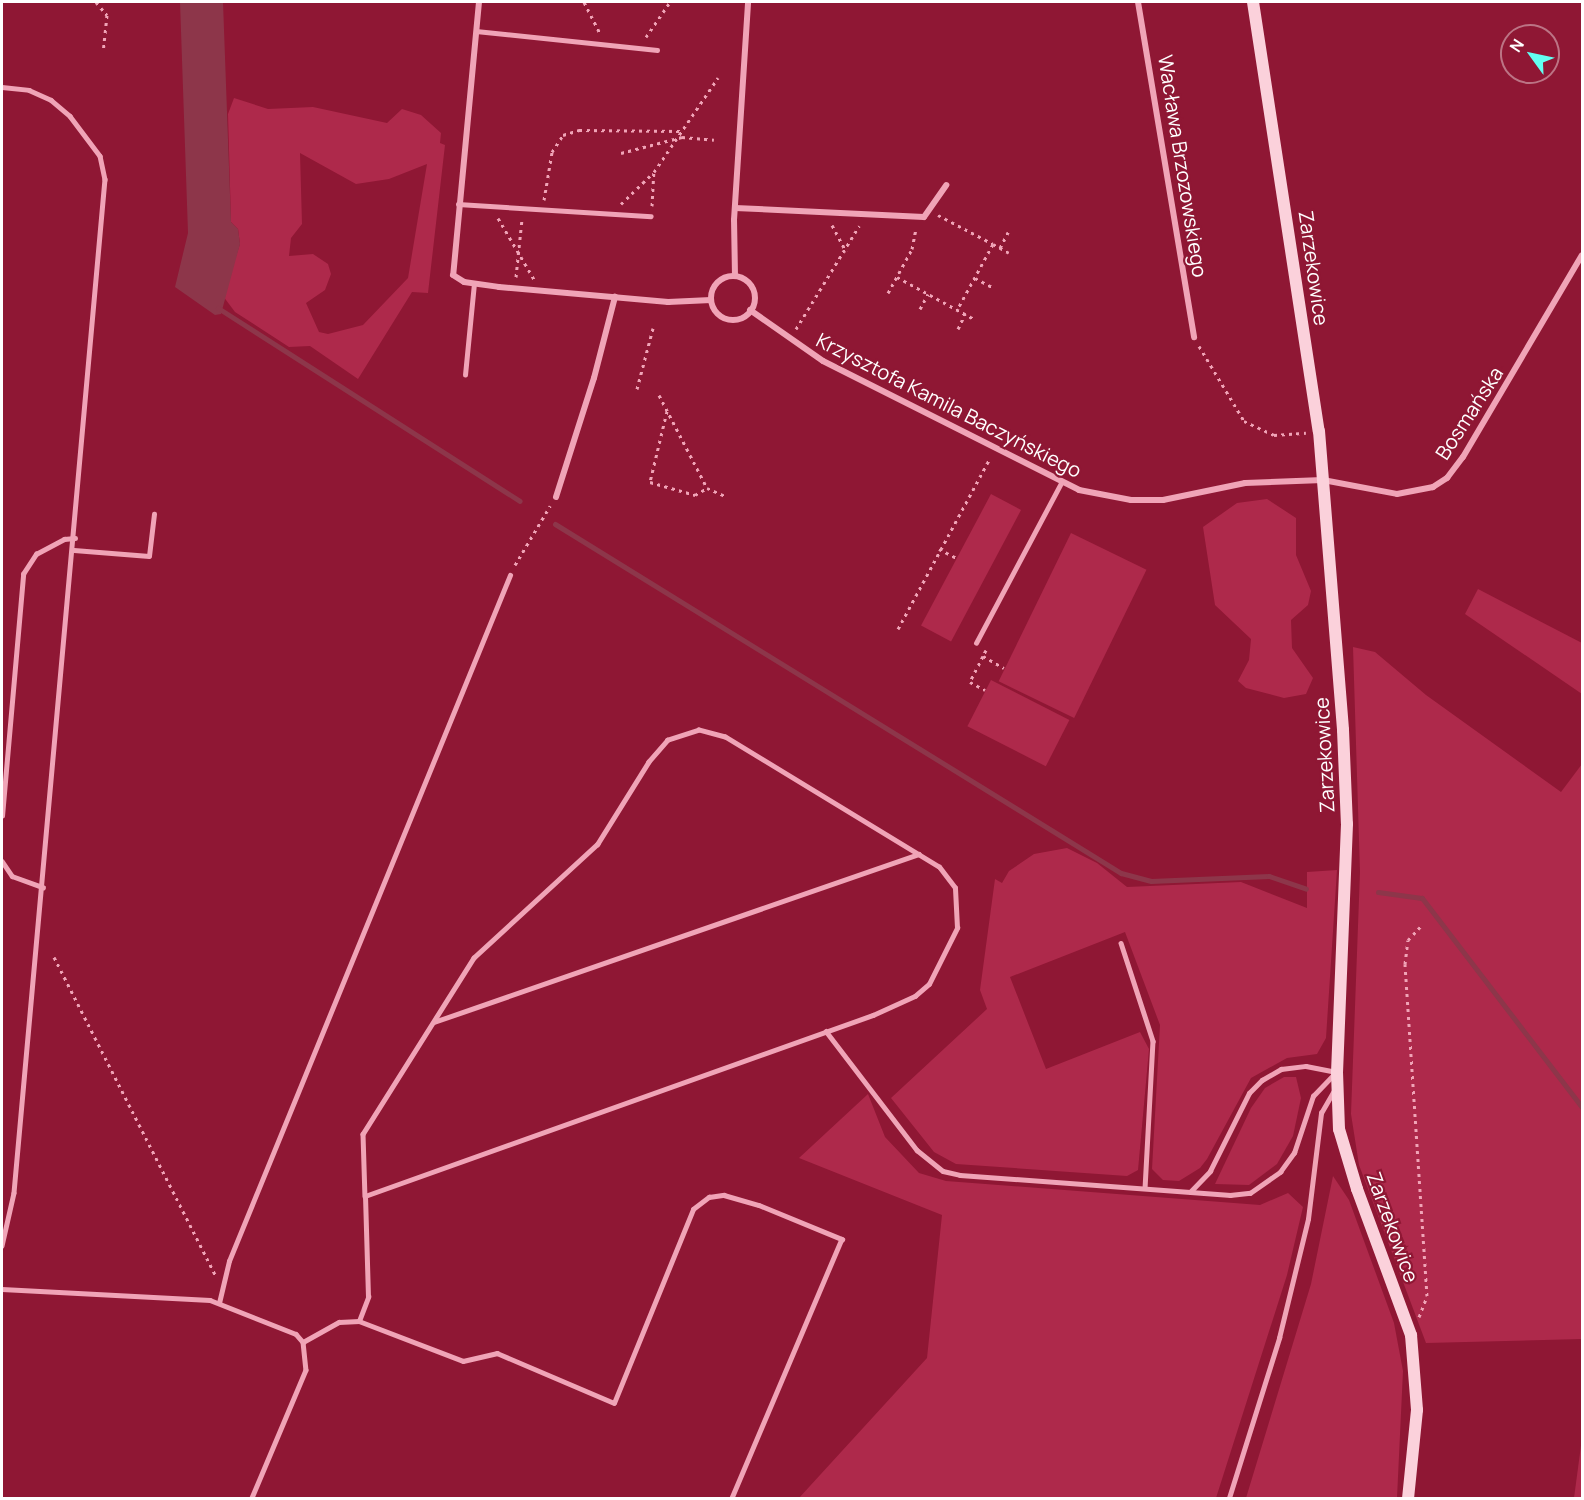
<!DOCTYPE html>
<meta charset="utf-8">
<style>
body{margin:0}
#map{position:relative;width:1584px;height:1500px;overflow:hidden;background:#8f1734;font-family:Manrope,sans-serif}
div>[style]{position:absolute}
.green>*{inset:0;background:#ae294b;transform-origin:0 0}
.water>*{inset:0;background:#8d364a}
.stream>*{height:5px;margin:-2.5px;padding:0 2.5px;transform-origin:2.5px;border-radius:2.5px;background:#8d364a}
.path>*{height:3px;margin-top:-1.5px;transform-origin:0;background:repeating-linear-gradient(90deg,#f0a4b7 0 3px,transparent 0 7.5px)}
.lane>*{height:4.5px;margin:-2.25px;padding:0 2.25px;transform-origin:2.25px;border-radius:2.25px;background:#f0a4b7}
.street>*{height:6px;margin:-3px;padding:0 3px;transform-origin:3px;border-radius:3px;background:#f0a4b7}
.street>.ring{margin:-3px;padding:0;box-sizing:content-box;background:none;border:6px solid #f0a4b7;border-radius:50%}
.secondary>*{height:12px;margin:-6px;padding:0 6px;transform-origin:6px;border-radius:6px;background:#fbd1db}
span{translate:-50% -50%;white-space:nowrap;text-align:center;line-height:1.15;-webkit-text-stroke:4.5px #8f1734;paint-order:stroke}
.street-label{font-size:20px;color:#fff}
.frame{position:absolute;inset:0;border:3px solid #fff;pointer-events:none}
.north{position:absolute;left:1500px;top:24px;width:60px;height:60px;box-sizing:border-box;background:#8f1734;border:2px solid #bc7485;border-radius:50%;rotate:303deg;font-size:16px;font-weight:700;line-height:24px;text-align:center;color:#fff}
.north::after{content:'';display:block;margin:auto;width:21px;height:27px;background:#62fff1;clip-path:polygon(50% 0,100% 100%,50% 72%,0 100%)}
</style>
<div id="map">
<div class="green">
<div style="clip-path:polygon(evenodd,234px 98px,268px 109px,313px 107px,387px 123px,402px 109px,421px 115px,441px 133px,440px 143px,445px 145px,428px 293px,412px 292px,358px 379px,310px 346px,289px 347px,235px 312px,223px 296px,240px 244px,238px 229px,231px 222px,228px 114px,234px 98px,300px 153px,356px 184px,389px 179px,427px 164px,408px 278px,363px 325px,328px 334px,319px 332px,306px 303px,325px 290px,331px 274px,328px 264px,313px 254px,289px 256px,291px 238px,302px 224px,300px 153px)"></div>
<div style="left:991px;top:494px;width:34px;height:149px;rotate:28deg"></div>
<div style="clip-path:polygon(1267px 499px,1296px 518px,1296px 555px,1311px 591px,1308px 605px,1291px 620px,1292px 648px,1313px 678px,1306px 694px,1284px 698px,1246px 688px,1238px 681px,1249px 660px,1251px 639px,1215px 605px,1203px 527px,1237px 503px)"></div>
<div style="left:1071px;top:533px;width:84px;height:165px;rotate:26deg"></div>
<div style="clip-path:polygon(1478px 589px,1582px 643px,1582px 694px,1465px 614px)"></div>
<div style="clip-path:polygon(1353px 647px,1375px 652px,1426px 695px,1561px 792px,1582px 764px,1582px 1339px,1426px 1343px,1359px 1165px,1351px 1114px,1360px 872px)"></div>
<div style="left:991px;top:680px;width:88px;height:52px;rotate:27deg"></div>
<div style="clip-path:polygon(1067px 848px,1097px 863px,1127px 887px,1241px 882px,1307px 908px,1307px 872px,1337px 870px,1326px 1038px,1317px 1054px,1287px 1058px,1251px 1078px,1207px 1159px,1200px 1168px,1179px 1181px,1163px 1180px,1152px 1169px,1160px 1025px,1125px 932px,1010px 977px,1046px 1069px,1140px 1032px,1149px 1049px,1138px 1170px,1127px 1176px,956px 1164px,934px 1152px,891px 1098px,987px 1009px,980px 990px,995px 879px,1002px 883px,1009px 871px,1034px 854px)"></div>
<div style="clip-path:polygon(1284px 1077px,1296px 1077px,1301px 1098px,1293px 1136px,1277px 1164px,1249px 1185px,1215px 1184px,1251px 1108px,1265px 1088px)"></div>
<div style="clip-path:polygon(868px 1094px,885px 1137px,919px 1173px,946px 1181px,1260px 1205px,1288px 1193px,1303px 1207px,1287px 1275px,1216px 1498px,799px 1498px,927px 1358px,942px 1215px,799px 1158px)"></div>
<div style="clip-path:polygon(1333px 1176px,1349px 1200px,1394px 1323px,1403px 1371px,1397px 1498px,1246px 1498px,1311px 1284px)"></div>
<div style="clip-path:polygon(1582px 1438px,1582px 1498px,1574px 1498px)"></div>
</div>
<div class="water">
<div style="clip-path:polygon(180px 2px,223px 2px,231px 222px,238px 229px,240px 244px,221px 314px,215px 315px,175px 287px,188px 233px)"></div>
</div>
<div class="stream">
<div style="left:218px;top:308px;width:358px;rotate:32.6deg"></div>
<div style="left:555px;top:524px;width:665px;rotate:31.66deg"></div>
<div style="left:1121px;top:873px;width:31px;rotate:15deg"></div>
<div style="left:1151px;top:881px;width:118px;rotate:-2.4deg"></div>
<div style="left:1269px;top:876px;width:39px;rotate:19deg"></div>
<div style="left:1378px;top:892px;width:44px;rotate:7.8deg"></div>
<div style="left:1422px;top:898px;width:263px;rotate:52.6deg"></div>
</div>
<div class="path">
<div style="left:96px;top:2px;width:17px;rotate:50deg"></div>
<div style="left:107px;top:15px;width:37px;rotate:96deg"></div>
<div style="left:584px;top:2px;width:34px;rotate:63deg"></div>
<div style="left:646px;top:37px;width:42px;rotate:-55.6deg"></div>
<div style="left:621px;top:153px;width:63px;rotate:-14.7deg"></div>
<div style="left:682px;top:137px;width:32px;rotate:5deg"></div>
<div style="left:544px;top:200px;width:49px;rotate:-80.5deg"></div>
<div style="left:552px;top:152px;width:20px;rotate:-57deg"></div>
<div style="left:563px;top:135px;width:17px;rotate:-17deg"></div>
<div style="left:579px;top:130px;width:101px;rotate:0.6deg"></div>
<div style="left:621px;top:204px;width:45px;rotate:-44.1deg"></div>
<div style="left:652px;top:206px;width:34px;rotate:-87deg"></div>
<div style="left:654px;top:172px;width:114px;rotate:-55.8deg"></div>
<div style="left:938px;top:215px;width:62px;rotate:27.8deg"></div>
<div style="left:993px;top:244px;width:75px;rotate:118.6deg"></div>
<div style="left:498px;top:218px;width:71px;rotate:59.5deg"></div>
<div style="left:832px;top:225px;width:30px;rotate:62deg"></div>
<div style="left:993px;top:244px;width:18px;rotate:29deg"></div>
<div style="left:1000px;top:248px;width:18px;rotate:-63deg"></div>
<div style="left:516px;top:277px;width:58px;rotate:-84.1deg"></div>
<div style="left:897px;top:277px;width:88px;rotate:28.6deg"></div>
<div style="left:975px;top:278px;width:19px;rotate:28deg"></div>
<div style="left:888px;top:293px;width:50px;rotate:-61.4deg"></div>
<div style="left:912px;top:249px;width:21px;rotate:-79deg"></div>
<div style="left:920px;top:309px;width:17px;rotate:-62deg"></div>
<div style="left:796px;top:329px;width:121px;rotate:-58.5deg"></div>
<div style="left:958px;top:329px;width:17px;rotate:-65deg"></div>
<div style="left:1199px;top:346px;width:87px;rotate:59deg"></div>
<div style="left:1244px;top:421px;width:33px;rotate:25deg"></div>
<div style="left:1274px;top:435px;width:32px;rotate:-4deg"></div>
<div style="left:637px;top:389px;width:63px;rotate:-75.3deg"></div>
<div style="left:659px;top:395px;width:105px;rotate:62.7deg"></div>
<div style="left:707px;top:488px;width:22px;rotate:24deg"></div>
<div style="left:667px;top:411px;width:73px;rotate:103.5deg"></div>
<div style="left:650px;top:482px;width:47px;rotate:16.1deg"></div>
<div style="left:695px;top:495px;width:14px;rotate:-30deg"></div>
<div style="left:939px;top:549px;width:20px;rotate:27deg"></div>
<div style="left:515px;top:565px;width:69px;rotate:-59.3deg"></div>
<div style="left:898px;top:629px;width:194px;rotate:-61.7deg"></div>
<div style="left:986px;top:650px;width:7px;rotate:117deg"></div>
<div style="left:983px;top:656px;width:24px;rotate:30deg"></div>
<div style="left:983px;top:656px;width:29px;rotate:117deg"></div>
<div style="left:970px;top:682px;width:17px;rotate:28deg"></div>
<div style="left:54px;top:957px;width:356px;rotate:63.1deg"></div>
<div style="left:1419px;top:1317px;width:22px;rotate:-69deg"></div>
<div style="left:1427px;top:1296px;width:333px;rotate:-93.8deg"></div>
<div style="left:1405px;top:964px;width:24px;rotate:-83deg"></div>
<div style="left:1408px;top:940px;width:18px;rotate:-47deg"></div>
</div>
<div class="lane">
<div style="left:476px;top:31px;width:182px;rotate:6deg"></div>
<div style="left:2px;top:87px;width:27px;rotate:6deg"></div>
<div style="left:29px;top:90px;width:24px;rotate:24deg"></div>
<div style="left:51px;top:100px;width:25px;rotate:40deg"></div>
<div style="left:70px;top:116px;width:50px;rotate:53.1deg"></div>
<div style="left:100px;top:156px;width:24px;rotate:78deg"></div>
<div style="left:105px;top:179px;width:1018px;rotate:95.13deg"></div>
<div style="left:14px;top:1193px;width:54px;rotate:102.8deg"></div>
<div style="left:458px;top:204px;width:193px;rotate:3.6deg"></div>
<div style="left:465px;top:375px;width:92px;rotate:-84.4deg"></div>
<div style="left:74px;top:550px;width:75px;rotate:4.6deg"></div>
<div style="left:149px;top:556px;width:42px;rotate:-83.2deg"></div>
<div style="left:976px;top:643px;width:181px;rotate:-62deg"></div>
<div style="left:2px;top:816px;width:243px;rotate:-85deg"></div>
<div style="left:23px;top:574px;width:24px;rotate:-57deg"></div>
<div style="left:36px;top:554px;width:32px;rotate:-28deg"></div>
<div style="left:64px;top:539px;width:11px;rotate:-5deg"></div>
<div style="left:2px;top:861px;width:18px;rotate:56deg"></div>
<div style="left:12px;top:876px;width:33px;rotate:20deg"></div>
<div style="left:1121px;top:943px;width:103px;rotate:71.9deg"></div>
<div style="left:1153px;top:1041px;width:147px;rotate:93.1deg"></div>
<div style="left:434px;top:1022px;width:513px;rotate:-19.11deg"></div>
<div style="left:826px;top:1031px;width:150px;rotate:52.6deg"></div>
<div style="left:917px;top:1150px;width:33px;rotate:39deg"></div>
<div style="left:943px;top:1171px;width:17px;rotate:13deg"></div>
<div style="left:960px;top:1175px;width:271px;rotate:4.2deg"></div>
<div style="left:1230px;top:1195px;width:20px;rotate:-6deg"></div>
<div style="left:1250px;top:1193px;width:37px;rotate:-35deg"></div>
<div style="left:1280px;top:1172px;width:24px;rotate:-54deg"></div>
<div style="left:1294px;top:1153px;width:60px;rotate:-71.6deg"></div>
<div style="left:1313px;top:1096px;width:32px;rotate:-46deg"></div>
<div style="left:1190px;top:1192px;width:29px;rotate:-46deg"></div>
<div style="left:1210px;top:1171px;width:87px;rotate:-63.4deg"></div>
<div style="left:1249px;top:1093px;width:18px;rotate:-45deg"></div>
<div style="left:1262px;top:1080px;width:22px;rotate:-30deg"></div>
<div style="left:1281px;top:1069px;width:25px;rotate:-7deg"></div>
<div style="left:1306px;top:1066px;width:32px;rotate:11deg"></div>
<div style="left:2px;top:1289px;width:208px;rotate:3deg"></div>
<div style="left:210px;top:1300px;width:92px;rotate:21.6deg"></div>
<div style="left:296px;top:1334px;width:11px;rotate:49deg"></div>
<div style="left:303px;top:1342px;width:28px;rotate:84deg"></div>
<div style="left:306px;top:1370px;width:139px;rotate:112.9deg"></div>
<div style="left:219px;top:1303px;width:43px;rotate:-76.6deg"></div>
<div style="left:229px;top:1261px;width:741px;rotate:-67.72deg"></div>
<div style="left:359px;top:1321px;width:26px;rotate:-69deg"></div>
<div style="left:368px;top:1297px;width:101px;rotate:-91.7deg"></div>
<div style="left:365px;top:1196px;width:539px;rotate:-19.61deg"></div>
<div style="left:873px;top:1015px;width:46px;rotate:-24.3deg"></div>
<div style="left:915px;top:996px;width:18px;rotate:-41deg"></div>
<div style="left:929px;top:984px;width:63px;rotate:-63.4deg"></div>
<div style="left:957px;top:928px;width:40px;rotate:-92.9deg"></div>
<div style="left:955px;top:888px;width:26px;rotate:-127deg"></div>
<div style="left:939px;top:867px;width:250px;rotate:-148.7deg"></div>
<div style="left:725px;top:737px;width:27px;rotate:-165deg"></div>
<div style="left:699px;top:730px;width:33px;rotate:162deg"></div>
<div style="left:668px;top:740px;width:29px;rotate:131deg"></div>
<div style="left:649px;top:762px;width:97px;rotate:121.9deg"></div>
<div style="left:598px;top:844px;width:168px;rotate:137.4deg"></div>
<div style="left:474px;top:958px;width:208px;rotate:122.2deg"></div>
<div style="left:363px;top:1134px;width:62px;rotate:88.2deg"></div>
<div style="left:303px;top:1342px;width:41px;rotate:-29.1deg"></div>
<div style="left:339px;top:1322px;width:20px;rotate:-3deg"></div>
<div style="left:359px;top:1321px;width:111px;rotate:21deg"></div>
<div style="left:463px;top:1361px;width:35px;rotate:-13deg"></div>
<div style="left:497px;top:1353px;width:127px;rotate:23.1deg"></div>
<div style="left:614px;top:1403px;width:209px;rotate:-67.8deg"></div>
<div style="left:693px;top:1209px;width:20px;rotate:-37deg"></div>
<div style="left:709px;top:1197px;width:15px;rotate:-8deg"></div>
<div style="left:724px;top:1195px;width:36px;rotate:16deg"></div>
<div style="left:759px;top:1205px;width:90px;rotate:22.3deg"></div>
<div style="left:842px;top:1239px;width:281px;rotate:113deg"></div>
<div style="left:1229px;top:1498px;width:168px;rotate:-72.6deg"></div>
<div style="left:1279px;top:1338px;width:122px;rotate:-76.3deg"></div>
<div style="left:1308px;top:1219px;width:107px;rotate:-83deg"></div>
<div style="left:1321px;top:1113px;width:24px;rotate:-60deg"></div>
</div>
<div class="street">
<div style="left:479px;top:2px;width:274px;rotate:95.4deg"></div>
<div style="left:453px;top:275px;width:13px;rotate:32deg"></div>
<div style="left:464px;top:282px;width:35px;rotate:8deg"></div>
<div style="left:499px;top:287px;width:170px;rotate:5.1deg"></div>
<div style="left:668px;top:302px;width:43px;rotate:-2.7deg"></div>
<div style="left:1138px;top:2px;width:340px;rotate:80.5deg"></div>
<div style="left:735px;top:208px;width:189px;rotate:2.7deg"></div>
<div style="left:924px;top:217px;width:39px;rotate:-55deg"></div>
<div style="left:735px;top:276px;width:56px;rotate:-91deg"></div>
<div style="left:734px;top:220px;width:218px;rotate:-86.3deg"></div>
<div class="ring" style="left:711px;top:276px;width:38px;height:38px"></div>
<div style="left:750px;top:310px;width:89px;rotate:34.9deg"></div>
<div style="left:823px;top:361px;width:287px;rotate:26.7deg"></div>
<div style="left:1079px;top:490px;width:53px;rotate:10.9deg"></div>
<div style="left:1131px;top:500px;width:32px"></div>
<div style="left:1163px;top:500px;width:84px;rotate:-11.7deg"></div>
<div style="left:1245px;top:483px;width:78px;rotate:-2.2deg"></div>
<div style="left:1323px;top:480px;width:75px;rotate:10.7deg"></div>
<div style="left:1397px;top:494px;width:37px;rotate:-11deg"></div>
<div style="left:1433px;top:487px;width:17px;rotate:-33deg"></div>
<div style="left:1447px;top:478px;width:26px;rotate:-53deg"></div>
<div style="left:1463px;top:457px;width:234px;rotate:-59.5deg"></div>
<div style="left:556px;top:497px;width:125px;rotate:-72.3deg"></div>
<div style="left:594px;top:378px;width:84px;rotate:-75.5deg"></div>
</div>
<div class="secondary">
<div style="left:1253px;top:2px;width:434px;rotate:81.3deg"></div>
<div style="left:1319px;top:431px;width:300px;rotate:85.4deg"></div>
<div style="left:1343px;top:730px;width:94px;rotate:87.6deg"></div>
<div style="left:1347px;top:824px;width:248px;rotate:92.3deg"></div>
<div style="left:1337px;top:1072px;width:57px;rotate:88deg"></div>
<div style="left:1339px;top:1129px;width:63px;rotate:73.3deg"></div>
<div style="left:1357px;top:1189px;width:156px;rotate:69.7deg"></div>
<div style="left:1411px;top:1335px;width:75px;rotate:85.4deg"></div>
<div style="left:1417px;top:1410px;width:88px;rotate:95.8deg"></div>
</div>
<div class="street-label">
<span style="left:1183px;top:166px;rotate:81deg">Wacława Brzozowskiego</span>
<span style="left:1314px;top:268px;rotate:82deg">Zarzekowice</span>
<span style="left:949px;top:405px;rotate:27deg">Krzysztofa Kamila Baczyńskiego</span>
<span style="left:1469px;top:413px;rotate:-57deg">Bosmańska</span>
<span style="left:1324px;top:755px;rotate:-93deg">Zarzekowice</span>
<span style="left:1393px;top:1227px;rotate:70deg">Zarzekowice</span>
</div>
<div class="frame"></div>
<div class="north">N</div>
</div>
